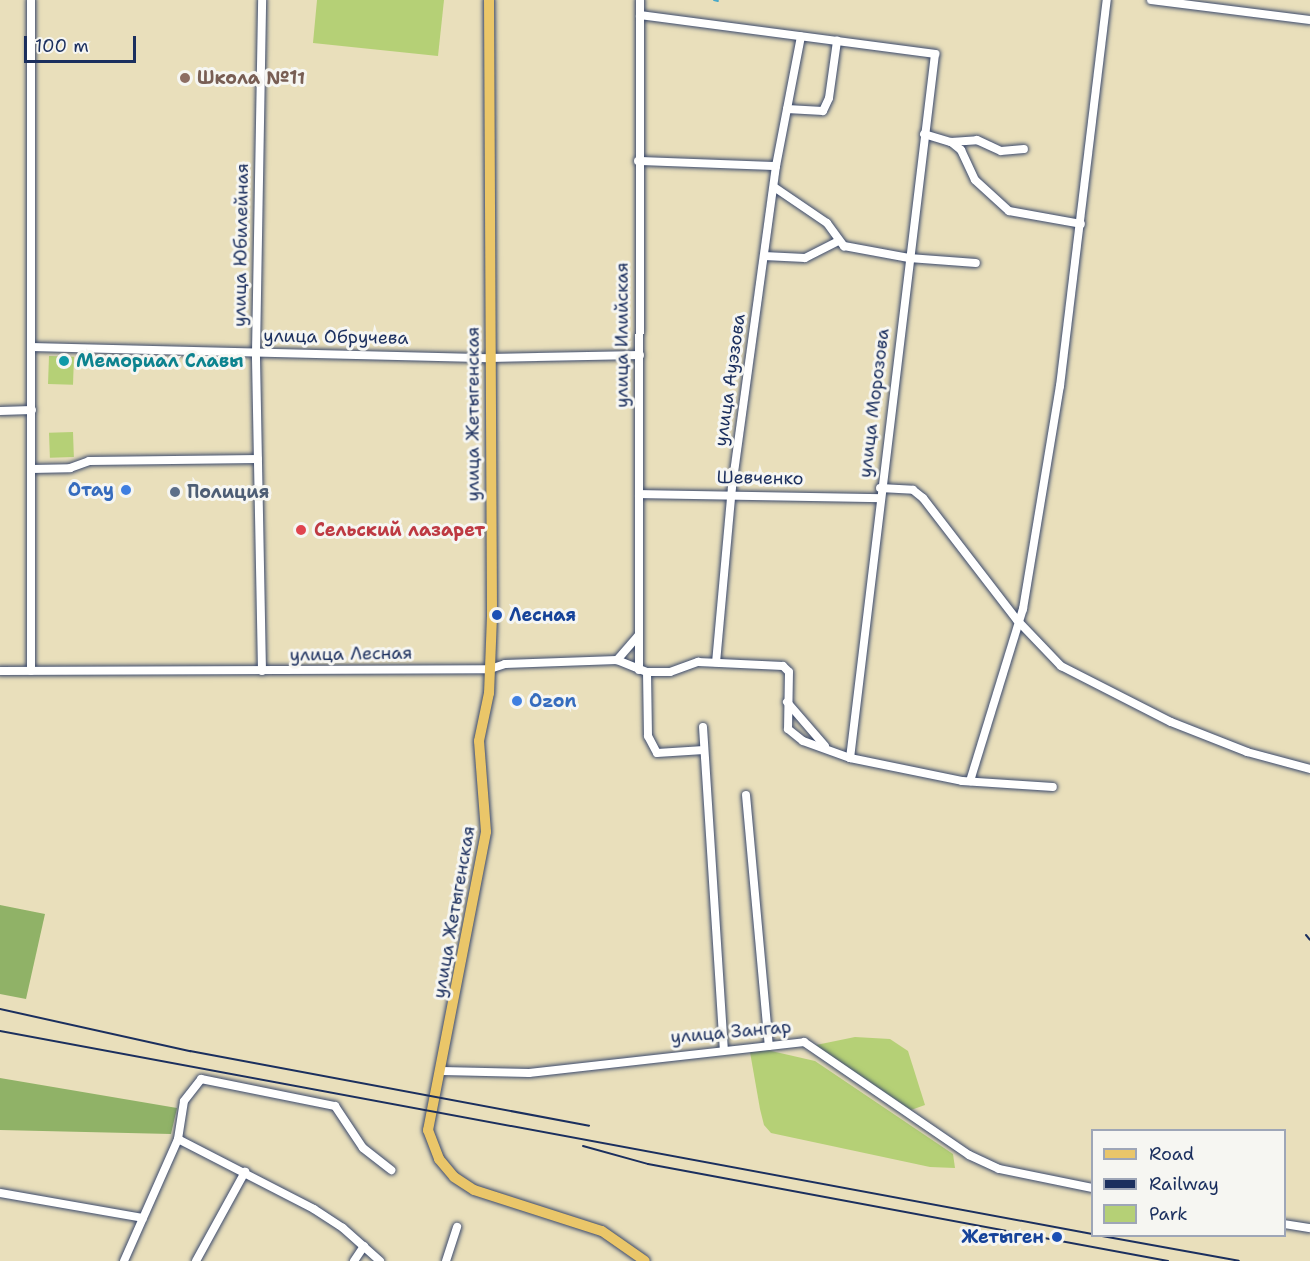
<!DOCTYPE html>
<meta charset="utf-8">
<style>
body{margin:0}
#map{position:relative;width:1310px;height:1261px;overflow:hidden;background:#e9dfbb;font-family:"Shantell Sans",sans-serif}
div>[style]{position:absolute}
.green>*{inset:0;background:#b5d076;transform-origin:0 0}
.forest>*{inset:0;background:#90b267}
.stream>*{height:2px;margin:-1px;padding:0 1px;transform-origin:1px;border-radius:1px;background:#49a8c8}
.roads{filter:drop-shadow(0 0 2px #3a496c) drop-shadow(0 0 2px #3a496c)}
.minor>*{height:8px;margin:-4px;padding:0 4px;transform-origin:4px;border-radius:4px;background:#fff}
.major>*{height:10px;margin:-5px;padding:0 5px;transform-origin:5px;border-radius:5px;background:#eac669}
.rail>*{height:2px;margin:-1px;padding:0 1px;transform-origin:1px;border-radius:1px;background:#1b2f5e}
.dots>*{width:16px;height:16px;translate:-50% -50%;box-sizing:border-box;border:3px solid #f6f6f2;border-radius:50%}
span{translate:-50% -50%;white-space:nowrap;text-align:center;line-height:1.15;-webkit-text-stroke:6px #f6f6f2;paint-order:stroke}
.education-label{font-size:18px;color:#785e54;font-weight:700}
.left{translate:0 -50%;text-align:left}
.street-label{font-size:18px;color:#1b2f5e}
.culture-label{font-size:18px;color:#0d838f;font-weight:700}
.shop-label{font-size:18px;color:#366cbe;font-weight:700}
.right{translate:-100% -50%;text-align:right}
.service-label{font-size:18px;color:#4e5e75;font-weight:700}
.health-label{font-size:18px;color:#be3a42;font-weight:700}
.transit-label{font-size:18px;color:#164399;font-weight:700}
.legend{position:absolute;left:1091px;top:1129px;width:195px;height:108px;box-sizing:border-box;background:#f6f6f2;border:2px solid #9ea6b7;margin:0;padding:8px 10px;list-style:none;font-size:18px;color:#1b2f5e}
.legend li{display:flex;align-items:center;gap:12px;height:30px}
.legend b{width:30px;border:2px solid #9ea6b7}
.scale{position:absolute;left:24px;top:36px;width:112px;height:27px;box-sizing:border-box;border:3px solid #1b2f5e;border-top:0;padding-left:8px;font-size:18px;line-height:21px;white-space:nowrap;color:#1b2f5e;-webkit-text-stroke:4px #f6f6f2;paint-order:stroke}
</style>
<div id="map">
<div class="green">
<div style="clip-path:polygon(317px 0,444px 0,438px 56px,313px 43px)"></div>
<div style="left:49px;top:356px;width:25px;height:28px;rotate:2deg"></div>
<div style="left:73px;top:432px;width:25px;height:24px;rotate:88deg"></div>
<div style="clip-path:polygon(855px 1037px,890px 1039px,908px 1051px,925px 1105px,911px 1110px,816px 1045px)"></div>
<div style="clip-path:polygon(767px 1050px,815px 1061px,953px 1154px,955px 1168px,930px 1167px,771px 1133px,764px 1125px,760px 1109px,750px 1052px)"></div>
</div>
<div class="forest">
<div style="clip-path:polygon(0 905px,45px 914px,26px 999px,0 994px)"></div>
<div style="clip-path:polygon(0 1078px,177px 1108px,171px 1134px,0 1130px)"></div>
</div>
<div class="stream">
<div style="left:714px;top:0;width:4px;rotate:14deg"></div>
</div>
<div class="roads">
<div class="minor">
<div style="left:31px;top:0;width:671px;rotate:90deg"></div>
<div style="left:1151px;top:0;width:160px;rotate:7.2deg"></div>
<div style="left:640px;top:15px;width:298px;rotate:7.5deg"></div>
<div style="left:935px;top:54px;width:709px;rotate:96.88deg"></div>
<div style="left:787px;top:109px;width:36px;rotate:3deg"></div>
<div style="left:823px;top:111px;width:14px;rotate:-65deg"></div>
<div style="left:829px;top:98px;width:58px;rotate:-82deg"></div>
<div style="left:924px;top:134px;width:28px;rotate:17deg"></div>
<div style="left:951px;top:142px;width:13px;rotate:39deg"></div>
<div style="left:961px;top:150px;width:33px;rotate:65deg"></div>
<div style="left:975px;top:180px;width:46px;rotate:42.4deg"></div>
<div style="left:1009px;top:211px;width:73px;rotate:10.2deg"></div>
<div style="left:951px;top:142px;width:26px;rotate:-4deg"></div>
<div style="left:977px;top:140px;width:26px;rotate:25deg"></div>
<div style="left:1001px;top:151px;width:23px;rotate:-5deg"></div>
<div style="left:638px;top:161px;width:138px;rotate:2.1deg"></div>
<div style="left:776px;top:166px;width:324px;rotate:97.8deg"></div>
<div style="left:732px;top:487px;width:176px;rotate:95.2deg"></div>
<div style="left:776px;top:166px;width:132px;rotate:-79.1deg"></div>
<div style="left:774px;top:187px;width:64px;rotate:34.2deg"></div>
<div style="left:827px;top:223px;width:29px;rotate:54deg"></div>
<div style="left:844px;top:246px;width:66px;rotate:10.5deg"></div>
<div style="left:909px;top:258px;width:67px;rotate:4.3deg"></div>
<div style="left:764px;top:256px;width:41px;rotate:2.8deg"></div>
<div style="left:805px;top:258px;width:37px;rotate:-27deg"></div>
<div style="left:31px;top:347px;width:458px;rotate:1.4deg"></div>
<div style="left:489px;top:358px;width:151px;rotate:-1.1deg"></div>
<div style="left:0;top:411px;width:32px;rotate:-2deg"></div>
<div style="left:31px;top:469px;width:39px;rotate:-1deg"></div>
<div style="left:70px;top:468px;width:20px;rotate:-20deg"></div>
<div style="left:89px;top:461px;width:169px;rotate:-0.7deg"></div>
<div style="left:880px;top:488px;width:33px;rotate:3deg"></div>
<div style="left:913px;top:490px;width:13px;rotate:39deg"></div>
<div style="left:923px;top:498px;width:154px;rotate:52.4deg"></div>
<div style="left:1017px;top:620px;width:64px;rotate:46.3deg"></div>
<div style="left:1061px;top:666px;width:123px;rotate:27deg"></div>
<div style="left:1171px;top:722px;width:82px;rotate:21.5deg"></div>
<div style="left:1247px;top:752px;width:65px;rotate:15.1deg"></div>
<div style="left:639px;top:494px;width:241px;rotate:1deg"></div>
<div style="left:617px;top:660px;width:32px;rotate:-49deg"></div>
<div style="left:639px;top:670px;width:670px;rotate:-89.91deg"></div>
<div style="left:0;top:671px;width:490px;rotate:-0.2deg"></div>
<div style="left:490px;top:669px;width:16px;rotate:-18deg"></div>
<div style="left:505px;top:664px;width:112px;rotate:-2deg"></div>
<div style="left:617px;top:660px;width:32px;rotate:22deg"></div>
<div style="left:647px;top:672px;width:23px"></div>
<div style="left:670px;top:672px;width:30px;rotate:-20deg"></div>
<div style="left:698px;top:662px;width:85px;rotate:2.7deg"></div>
<div style="left:783px;top:666px;width:8px;rotate:45deg"></div>
<div style="left:789px;top:672px;width:57px;rotate:91deg"></div>
<div style="left:788px;top:729px;width:19px;rotate:39deg"></div>
<div style="left:803px;top:741px;width:50px;rotate:19.9deg"></div>
<div style="left:850px;top:758px;width:114px;rotate:11.6deg"></div>
<div style="left:962px;top:781px;width:91px;rotate:3.8deg"></div>
<div style="left:262px;top:671px;width:319px;rotate:-91.1deg"></div>
<div style="left:256px;top:352px;width:352px;rotate:-89deg"></div>
<div style="left:647px;top:672px;width:64px;rotate:89.1deg"></div>
<div style="left:648px;top:736px;width:19px;rotate:62deg"></div>
<div style="left:657px;top:753px;width:47px;rotate:-3.7deg"></div>
<div style="left:787px;top:702px;width:58px;rotate:49.2deg"></div>
<div style="left:703px;top:727px;width:323px;rotate:86.3deg"></div>
<div style="left:970px;top:781px;width:180px;rotate:-72.9deg"></div>
<div style="left:1023px;top:609px;width:226px;rotate:-80.6deg"></div>
<div style="left:1060px;top:386px;width:389px;rotate:-83.1deg"></div>
<div style="left:746px;top:795px;width:252px;rotate:84.8deg"></div>
<div style="left:442px;top:1071px;width:87px;rotate:1.3deg"></div>
<div style="left:529px;top:1073px;width:277px;rotate:-6.4deg"></div>
<div style="left:804px;top:1042px;width:200px;rotate:34.4deg"></div>
<div style="left:969px;top:1155px;width:33px;rotate:25deg"></div>
<div style="left:999px;top:1169px;width:95px;rotate:11.5deg"></div>
<div style="left:0;top:1193px;width:145px;rotate:9.9deg"></div>
<div style="left:1284px;top:1224px;width:26px;rotate:9deg"></div>
<div style="left:124px;top:1261px;width:133px;rotate:-66.1deg"></div>
<div style="left:196px;top:1261px;width:102px;rotate:-61.2deg"></div>
<div style="left:354px;top:1261px;width:18px;rotate:-56deg"></div>
<div style="left:380px;top:1261px;width:50px;rotate:-138.3deg"></div>
<div style="left:343px;top:1228px;width:35px;rotate:-147deg"></div>
<div style="left:314px;top:1209px;width:153px;rotate:-152.8deg"></div>
<div style="left:178px;top:1139px;width:38px;rotate:-81deg"></div>
<div style="left:184px;top:1101px;width:28px;rotate:-52deg"></div>
<div style="left:201px;top:1079px;width:137px;rotate:11.4deg"></div>
<div style="left:335px;top:1106px;width:50px;rotate:56.3deg"></div>
<div style="left:363px;top:1148px;width:36px;rotate:38deg"></div>
<div style="left:446px;top:1261px;width:36px;rotate:-72deg"></div>
</div>
<div class="major">
<div style="left:489px;top:0;width:616px;rotate:89.72deg"></div>
<div style="left:492px;top:616px;width:77px;rotate:92.2deg"></div>
<div style="left:489px;top:693px;width:49px;rotate:101.8deg"></div>
<div style="left:479px;top:741px;width:91px;rotate:85.6deg"></div>
<div style="left:486px;top:832px;width:304px;rotate:101deg"></div>
<div style="left:428px;top:1130px;width:31px;rotate:69deg"></div>
<div style="left:439px;top:1159px;width:23px;rotate:50deg"></div>
<div style="left:454px;top:1177px;width:24px;rotate:33deg"></div>
<div style="left:474px;top:1190px;width:134px;rotate:17.8deg"></div>
<div style="left:602px;top:1231px;width:52px;rotate:34.9deg"></div>
</div>
</div>
<div class="rail">
<div style="left:1306px;top:935px;width:6px;rotate:51deg"></div>
<div style="left:0;top:1009px;width:195px;rotate:12.5deg"></div>
<div style="left:190px;top:1051px;width:406px;rotate:10.6deg"></div>
<div style="left:0;top:1031px;width:1111px;rotate:10.53deg"></div>
<div style="left:583px;top:1146px;width:67px;rotate:15.5deg"></div>
<div style="left:648px;top:1164px;width:529px;rotate:10.57deg"></div>
<div style="left:1102px;top:1236px;width:139px;rotate:10.3deg"></div>
</div>
<div class="dots">
<div style="left:185px;top:78px;background:#8d6e63"></div>
<div style="left:64px;top:361px;background:#0f9aa8"></div>
<div style="left:126px;top:490px;background:#3f7fe0"></div>
<div style="left:175px;top:492px;background:#5c6f8a"></div>
<div style="left:301px;top:530px;background:#e0444e"></div>
<div style="left:497px;top:615px;background:#1a4fb4"></div>
<div style="left:517px;top:701px;background:#3f7fe0"></div>
<div style="left:1057px;top:1237px;background:#1a4fb4"></div>
</div>
<div class="education-label">
<span class="left" style="left:197px;top:78px">Школа №11</span>
</div>
<div class="street-label">
<span style="left:241px;top:245px;rotate:-89deg">улица Юбилейная</span>
<span style="left:622px;top:335px;rotate:-90deg">улица Илийская</span>
<span style="left:336px;top:337px;rotate:1deg">улица Обручева</span>
<span style="left:730px;top:380px;rotate:-82deg">улица Ауэзова</span>
<span style="left:874px;top:403px;rotate:-83deg">улица Морозова</span>
<span style="left:473px;top:414px;rotate:-90deg">улица Жетыгенская</span>
<span style="left:760px;top:478px;rotate:1deg">Шевченко</span>
<span style="left:351px;top:654px;rotate:-1deg">улица Лесная</span>
<span style="left:454px;top:912px;rotate:-80deg">улица Жетыгенская</span>
<span style="left:731px;top:1032px;rotate:-5deg">улица Зангар</span>
</div>
<div class="culture-label">
<span class="left" style="left:76px;top:361px">Мемориал Славы</span>
</div>
<div class="shop-label">
<span class="right" style="left:114px;top:490px">Отау</span>
<span class="left" style="left:529px;top:701px">Ozon</span>
</div>
<div class="service-label">
<span class="left" style="left:187px;top:492px">Полиция</span>
</div>
<div class="health-label">
<span class="left" style="left:314px;top:530px">Сельский лазарет</span>
</div>
<div class="transit-label">
<span class="left" style="left:509px;top:615px">Лесная</span>
<span class="right" style="left:1044px;top:1237px">Жетыген</span>
</div>
<ul class="legend">
<li><b style="height:8px;background:#eac669"></b>Road</li>
<li><b style="height:8px;background:#1b2f5e"></b>Railway</li>
<li><b style="height:16px;background:#b5d076"></b>Park</li>
</ul>
<div class="scale">100 m</div>
</div>
